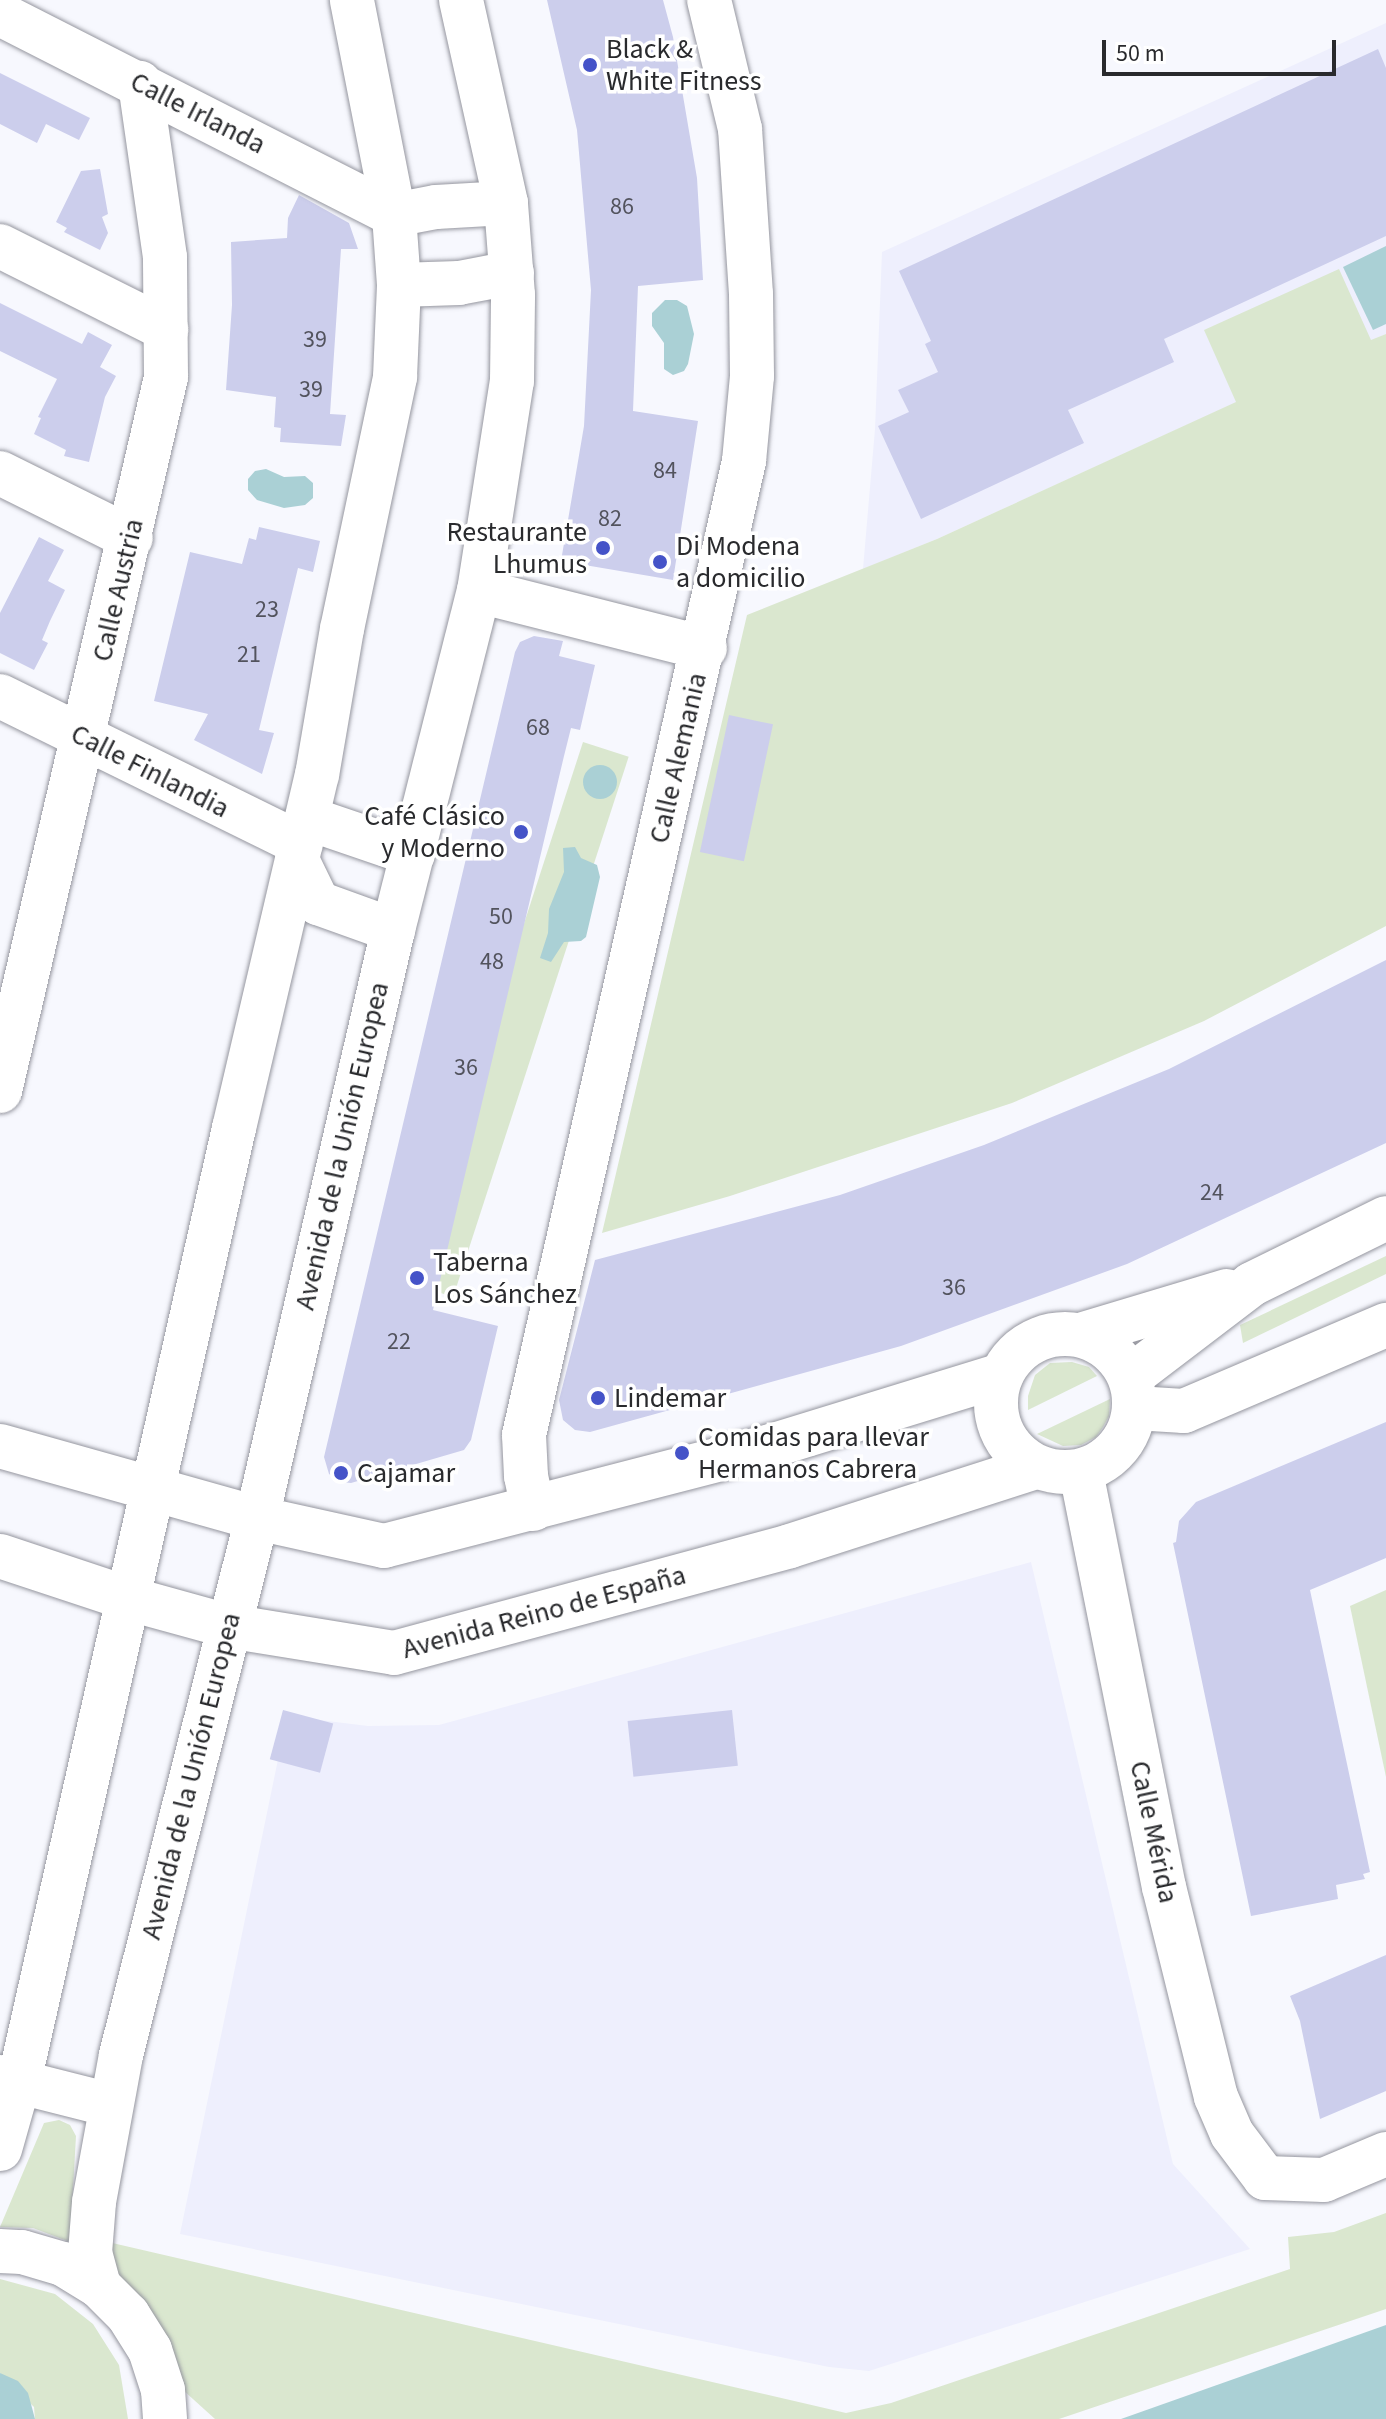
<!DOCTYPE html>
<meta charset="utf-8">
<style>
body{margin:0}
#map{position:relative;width:1386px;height:2419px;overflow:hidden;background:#f7f8fe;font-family:"Source Sans 3",sans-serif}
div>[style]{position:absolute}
.built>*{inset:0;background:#eeeffd}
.green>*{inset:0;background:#dae7cf;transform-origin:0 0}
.water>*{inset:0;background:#aad0d5}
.round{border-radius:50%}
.building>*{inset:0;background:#ccceec;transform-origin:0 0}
.roads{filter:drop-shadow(0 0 2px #95969f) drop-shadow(0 0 2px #95969f)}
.minor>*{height:44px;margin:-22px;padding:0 22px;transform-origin:22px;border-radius:22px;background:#fff}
.minor>.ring{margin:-22px;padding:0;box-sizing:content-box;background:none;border:44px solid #fff;border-radius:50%}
.major>*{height:44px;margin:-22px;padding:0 22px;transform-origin:22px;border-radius:22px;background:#fff}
.dots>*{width:22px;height:22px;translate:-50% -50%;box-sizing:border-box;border:4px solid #fff;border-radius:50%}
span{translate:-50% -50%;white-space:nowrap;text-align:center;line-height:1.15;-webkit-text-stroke:7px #fff;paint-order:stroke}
.number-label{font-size:24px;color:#52535d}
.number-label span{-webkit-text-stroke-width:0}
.poi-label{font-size:28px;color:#292a2d}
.left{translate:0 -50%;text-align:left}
.right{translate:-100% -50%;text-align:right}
.street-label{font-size:28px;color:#292a2d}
.scale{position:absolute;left:1102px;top:40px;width:234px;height:36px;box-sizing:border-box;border:4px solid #292a2d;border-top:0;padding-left:10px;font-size:24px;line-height:28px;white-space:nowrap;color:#292a2d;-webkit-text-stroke:6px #fff;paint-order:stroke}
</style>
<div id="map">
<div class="built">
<div style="clip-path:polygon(1386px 23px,1386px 334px,937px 539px,863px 569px,875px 429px,882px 252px)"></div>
<div style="clip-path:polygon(1031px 1562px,1173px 2164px,1250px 2249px,869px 2371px,829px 2367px,180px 2234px,287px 1716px,368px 1726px,439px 1725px)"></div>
</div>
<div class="green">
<div style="clip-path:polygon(1339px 269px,1371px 340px,1386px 334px,1386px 926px,1204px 1021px,1012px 1103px,730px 1196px,602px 1233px,747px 615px,937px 539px,1236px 402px,1204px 330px)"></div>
<div style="left:583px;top:742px;width:48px;height:568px;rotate:18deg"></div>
<div style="clip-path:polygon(1386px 1256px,1386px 1274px,1243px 1343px,1240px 1325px)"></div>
<div style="clip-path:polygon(1072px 1362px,1089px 1367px,1097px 1376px,1028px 1410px,1028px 1396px,1035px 1375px,1050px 1363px)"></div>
<div style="clip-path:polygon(1110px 1399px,1109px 1416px,1103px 1427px,1096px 1437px,1081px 1445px,1063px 1446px,1037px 1434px)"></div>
<div style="clip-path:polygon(1386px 1590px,1386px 1777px,1350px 1606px)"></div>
<div style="clip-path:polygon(59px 2120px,70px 2125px,76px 2136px,70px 2242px,33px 2228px,0 2227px,44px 2123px)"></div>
<div style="clip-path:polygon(1386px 2213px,1386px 2309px,1059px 2419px,215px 2419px,183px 2390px,107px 2263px,108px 2242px,846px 2413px,891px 2403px,1290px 2269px,1288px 2237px,1334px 2232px)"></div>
<div style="clip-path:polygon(0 2279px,55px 2294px,93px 2324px,119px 2365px,128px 2419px,35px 2419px,34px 2407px,0 2373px)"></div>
</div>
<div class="water">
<div style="clip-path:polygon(1386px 246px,1386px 324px,1373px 330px,1343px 267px)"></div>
<div style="clip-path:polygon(665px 300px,677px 300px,687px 306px,694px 334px,688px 364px,684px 371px,673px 375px,664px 369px,664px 343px,652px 326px,652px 313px)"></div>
<div style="clip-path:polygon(266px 469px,284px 477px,305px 476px,313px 483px,313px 498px,305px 505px,284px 508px,257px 500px,248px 490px,248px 479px,255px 471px)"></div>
<div class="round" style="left:583px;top:765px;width:34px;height:34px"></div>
<div style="clip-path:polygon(575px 847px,581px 858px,597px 865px,600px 877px,586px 937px,581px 941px,564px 942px,551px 962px,540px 958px,548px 933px,549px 909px,564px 872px,563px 848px)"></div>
<div style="clip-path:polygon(1386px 2325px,1386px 2419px,1121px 2419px)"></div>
<div style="clip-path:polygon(0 2373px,18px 2381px,28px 2393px,35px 2419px,0 2419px)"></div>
</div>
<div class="building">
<div style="clip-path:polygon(547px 0,663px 0,673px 37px,697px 178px,703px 280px,638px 286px,633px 411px,698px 421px,673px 580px,561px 561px,584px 426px,591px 290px,577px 130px)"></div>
<div style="clip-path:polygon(1378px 49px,1386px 68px,1386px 236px,1164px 339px,1174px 362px,1068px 410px,1084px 443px,921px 519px,878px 426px,909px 412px,898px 390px,938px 372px,925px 344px,931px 341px,899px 271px)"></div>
<div style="clip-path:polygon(0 73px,90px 118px,79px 140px,46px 124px,37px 143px,0 124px)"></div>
<div style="clip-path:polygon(100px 169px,108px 214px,102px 217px,108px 233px,100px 250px,64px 232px,67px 228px,56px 222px,81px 171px)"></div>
<div style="clip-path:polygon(299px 195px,349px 223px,358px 249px,341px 249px,330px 414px,346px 415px,341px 446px,280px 442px,281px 428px,274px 427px,276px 397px,226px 390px,232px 305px,231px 242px,287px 238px,288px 218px)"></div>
<div style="clip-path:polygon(0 303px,82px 344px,88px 332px,112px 345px,100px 367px,116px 376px,105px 397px,89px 462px,64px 456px,66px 450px,34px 434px,41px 418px,38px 417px,57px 379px,0 351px)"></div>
<div style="clip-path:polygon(259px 527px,320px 541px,313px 572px,298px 568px,259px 730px,274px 733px,262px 774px,194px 740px,208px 714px,154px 701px,190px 552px,242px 564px,249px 538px,256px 540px)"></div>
<div style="clip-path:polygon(39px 537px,64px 550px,48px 581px,65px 590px,50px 621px,42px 640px,48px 643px,34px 670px,0 653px,0 613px)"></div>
<div style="clip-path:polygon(534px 636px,563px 641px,559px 656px,595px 665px,580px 730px,571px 728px,564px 756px,433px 1310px,498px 1326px,471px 1440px,464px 1450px,351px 1483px,341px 1482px,329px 1474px,324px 1457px,515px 652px,520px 642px)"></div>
<div style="left:729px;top:715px;width:45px;height:140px;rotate:12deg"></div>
<div style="clip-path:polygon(1386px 960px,1386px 1143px,1127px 1264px,901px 1346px,590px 1432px,575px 1430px,563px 1420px,559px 1400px,595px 1260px,840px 1195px,984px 1145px,1169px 1069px)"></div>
<div style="clip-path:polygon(1386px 1422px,1386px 1558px,1310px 1590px,1370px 1872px,1363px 1874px,1365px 1879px,1336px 1885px,1338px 1899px,1251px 1916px,1173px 1543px,1176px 1542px,1179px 1521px,1196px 1502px)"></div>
<div style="left:283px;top:1710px;width:52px;height:51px;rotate:15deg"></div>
<div style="left:732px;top:1710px;width:56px;height:105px;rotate:84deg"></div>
<div style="clip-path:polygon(1386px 1955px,1386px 2091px,1320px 2119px,1300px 2021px,1290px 1996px)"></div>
</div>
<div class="roads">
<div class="minor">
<div style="left:0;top:14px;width:442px;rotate:27deg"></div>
<div style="left:394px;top:215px;width:43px;rotate:-10.8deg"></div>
<div style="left:436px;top:207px;width:70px;rotate:-3.3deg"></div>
<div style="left:0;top:246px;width:186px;rotate:26.6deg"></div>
<div style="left:399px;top:285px;width:60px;rotate:-1.9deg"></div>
<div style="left:459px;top:283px;width:54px;rotate:-10.7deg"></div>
<div style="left:0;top:473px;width:146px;rotate:26.4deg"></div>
<div style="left:479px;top:591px;width:233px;rotate:14.2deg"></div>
<div style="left:0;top:696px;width:335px;rotate:26.2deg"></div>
<div style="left:307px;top:818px;width:112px;rotate:18.8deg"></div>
<div style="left:297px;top:860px;width:48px;rotate:64deg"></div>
<div style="left:318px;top:903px;width:80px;rotate:19.8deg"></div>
<div style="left:0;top:1091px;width:733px;rotate:-76.91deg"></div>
<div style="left:166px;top:377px;width:120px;rotate:-90.5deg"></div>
<div style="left:165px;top:257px;width:176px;rotate:-98.2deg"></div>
<div class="ring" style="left:996px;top:1334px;width:94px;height:94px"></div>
<div style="left:1080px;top:1335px;width:153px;rotate:-16.7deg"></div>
<div style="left:1130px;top:1377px;width:153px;rotate:-37.3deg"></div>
<div style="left:1252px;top:1284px;width:149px;rotate:-26.2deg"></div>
<div style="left:1135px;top:1408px;width:49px;rotate:3.5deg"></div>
<div style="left:1184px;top:1411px;width:220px;rotate:-23.1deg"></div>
<div style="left:0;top:1446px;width:267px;rotate:15.7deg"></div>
<div style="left:257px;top:1518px;width:130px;rotate:12.4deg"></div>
<div style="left:384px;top:1546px;width:403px;rotate:-14.5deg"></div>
<div style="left:774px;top:1445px;width:238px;rotate:-17.1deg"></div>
<div style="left:1081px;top:1472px;width:423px;rotate:78.7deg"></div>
<div style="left:1164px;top:1887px;width:216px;rotate:76.1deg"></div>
<div style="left:1216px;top:2097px;width:40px;rotate:66.6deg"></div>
<div style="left:1232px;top:2134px;width:55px;rotate:53.1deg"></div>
<div style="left:1265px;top:2178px;width:59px;rotate:1.9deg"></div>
<div style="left:1324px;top:2180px;width:67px;rotate:-22.8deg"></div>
<div style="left:533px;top:1509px;width:34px;rotate:-102deg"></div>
<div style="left:526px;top:1476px;width:41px;rotate:-92.8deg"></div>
<div style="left:524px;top:1435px;width:999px;rotate:-77.27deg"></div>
<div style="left:744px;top:461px;width:85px;rotate:-84.6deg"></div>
<div style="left:752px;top:376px;width:82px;rotate:-90.7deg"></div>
<div style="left:751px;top:294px;width:165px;rotate:-93.8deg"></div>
<div style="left:740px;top:129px;width:133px;rotate:-103.5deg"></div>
<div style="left:0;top:1556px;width:137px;rotate:18.3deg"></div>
<div style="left:130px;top:1599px;width:102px;rotate:15.4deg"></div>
<div style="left:228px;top:1626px;width:168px;rotate:9.2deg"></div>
<div style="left:394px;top:1653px;width:410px;rotate:-15.1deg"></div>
<div style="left:790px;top:1546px;width:258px;rotate:-17.8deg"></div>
<div style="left:0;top:2077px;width:114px;rotate:14.2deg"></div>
<div style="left:0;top:2149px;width:70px;rotate:-74.2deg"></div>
<div style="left:19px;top:2082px;width:978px;rotate:-77.3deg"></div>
<div style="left:234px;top:1128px;width:363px;rotate:-76.8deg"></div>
<div style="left:317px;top:775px;width:148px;rotate:-80.3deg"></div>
<div style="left:342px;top:629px;width:258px;rotate:-78.1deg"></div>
<div style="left:395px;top:377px;width:92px;rotate:-87.5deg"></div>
<div style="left:399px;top:285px;width:70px;rotate:-94.1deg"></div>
<div style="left:394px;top:215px;width:219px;rotate:-101.1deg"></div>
<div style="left:99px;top:2286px;width:34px;rotate:-105deg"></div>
<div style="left:90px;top:2253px;width:51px;rotate:-85.5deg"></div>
<div style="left:94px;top:2202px;width:149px;rotate:-79.6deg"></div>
<div style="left:121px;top:2055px;width:554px;rotate:-75.79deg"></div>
<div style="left:257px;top:1518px;width:604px;rotate:-76.98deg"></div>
<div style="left:393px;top:930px;width:350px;rotate:-75.8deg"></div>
<div style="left:479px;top:591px;width:213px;rotate:-81.1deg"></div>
<div style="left:512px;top:381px;width:86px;rotate:-89.3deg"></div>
<div style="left:513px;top:295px;width:92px;rotate:-94.4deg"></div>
<div style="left:506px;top:203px;width:208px;rotate:-102.5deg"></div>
</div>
<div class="major">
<div style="left:0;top:2251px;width:22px;rotate:3deg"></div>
<div style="left:22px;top:2252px;width:43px;rotate:16.3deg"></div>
<div style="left:63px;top:2264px;width:42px;rotate:31.4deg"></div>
<div style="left:99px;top:2286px;width:41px;rotate:45deg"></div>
<div style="left:128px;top:2315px;width:41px;rotate:57.8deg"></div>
<div style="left:150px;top:2350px;width:42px;rotate:72deg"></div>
<div style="left:163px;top:2390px;width:29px;rotate:86deg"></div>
</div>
</div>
<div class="dots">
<div style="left:590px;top:65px;background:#4553c8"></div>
<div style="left:603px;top:548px;background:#4553c8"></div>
<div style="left:660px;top:562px;background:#4553c8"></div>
<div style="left:521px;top:832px;background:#4553c8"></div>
<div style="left:417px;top:1278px;background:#4553c8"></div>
<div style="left:598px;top:1398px;background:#4553c8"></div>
<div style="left:682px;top:1453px;background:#4553c8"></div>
<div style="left:341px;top:1473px;background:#4553c8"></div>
</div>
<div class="number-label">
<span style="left:622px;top:207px">86</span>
<span style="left:315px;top:340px">39</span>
<span style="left:311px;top:390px">39</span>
<span style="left:665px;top:471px">84</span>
<span style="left:610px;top:519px">82</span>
<span style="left:267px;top:610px">23</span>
<span style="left:249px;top:655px">21</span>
<span style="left:538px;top:728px">68</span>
<span style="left:501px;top:917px">50</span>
<span style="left:492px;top:962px">48</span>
<span style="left:466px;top:1068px">36</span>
<span style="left:1212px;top:1193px">24</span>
<span style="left:954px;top:1288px">36</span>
<span style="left:399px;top:1342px">22</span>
</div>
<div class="poi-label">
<span class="left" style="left:606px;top:65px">Black &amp;<br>White Fitness</span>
<span class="right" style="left:587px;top:548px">Restaurante<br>Lhumus</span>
<span class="left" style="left:676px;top:562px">Di Modena<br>a domicilio</span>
<span class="right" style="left:505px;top:832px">Café Clásico<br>y Moderno</span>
<span class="left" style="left:433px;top:1278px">Taberna<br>Los Sánchez</span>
<span class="left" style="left:614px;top:1398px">Lindemar</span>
<span class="left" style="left:698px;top:1453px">Comidas para llevar<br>Hermanos Cabrera</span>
<span class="left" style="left:357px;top:1473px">Cajamar</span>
</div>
<div class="street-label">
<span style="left:198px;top:113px;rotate:27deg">Calle Irlanda</span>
<span style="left:118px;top:590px;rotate:-77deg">Calle Austria</span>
<span style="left:678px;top:758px;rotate:-77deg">Calle Alemania</span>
<span style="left:150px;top:771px;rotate:27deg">Calle Finlandia</span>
<span style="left:342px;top:1146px;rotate:-77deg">Avenida de la Unión Europea</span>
<span style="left:544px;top:1612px;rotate:-15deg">Avenida Reino de España</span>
<span style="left:191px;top:1776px;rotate:-76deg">Avenida de la Unión Europea</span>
<span style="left:1154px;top:1832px;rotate:78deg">Calle Mérida</span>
</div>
<div class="scale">50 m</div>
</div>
